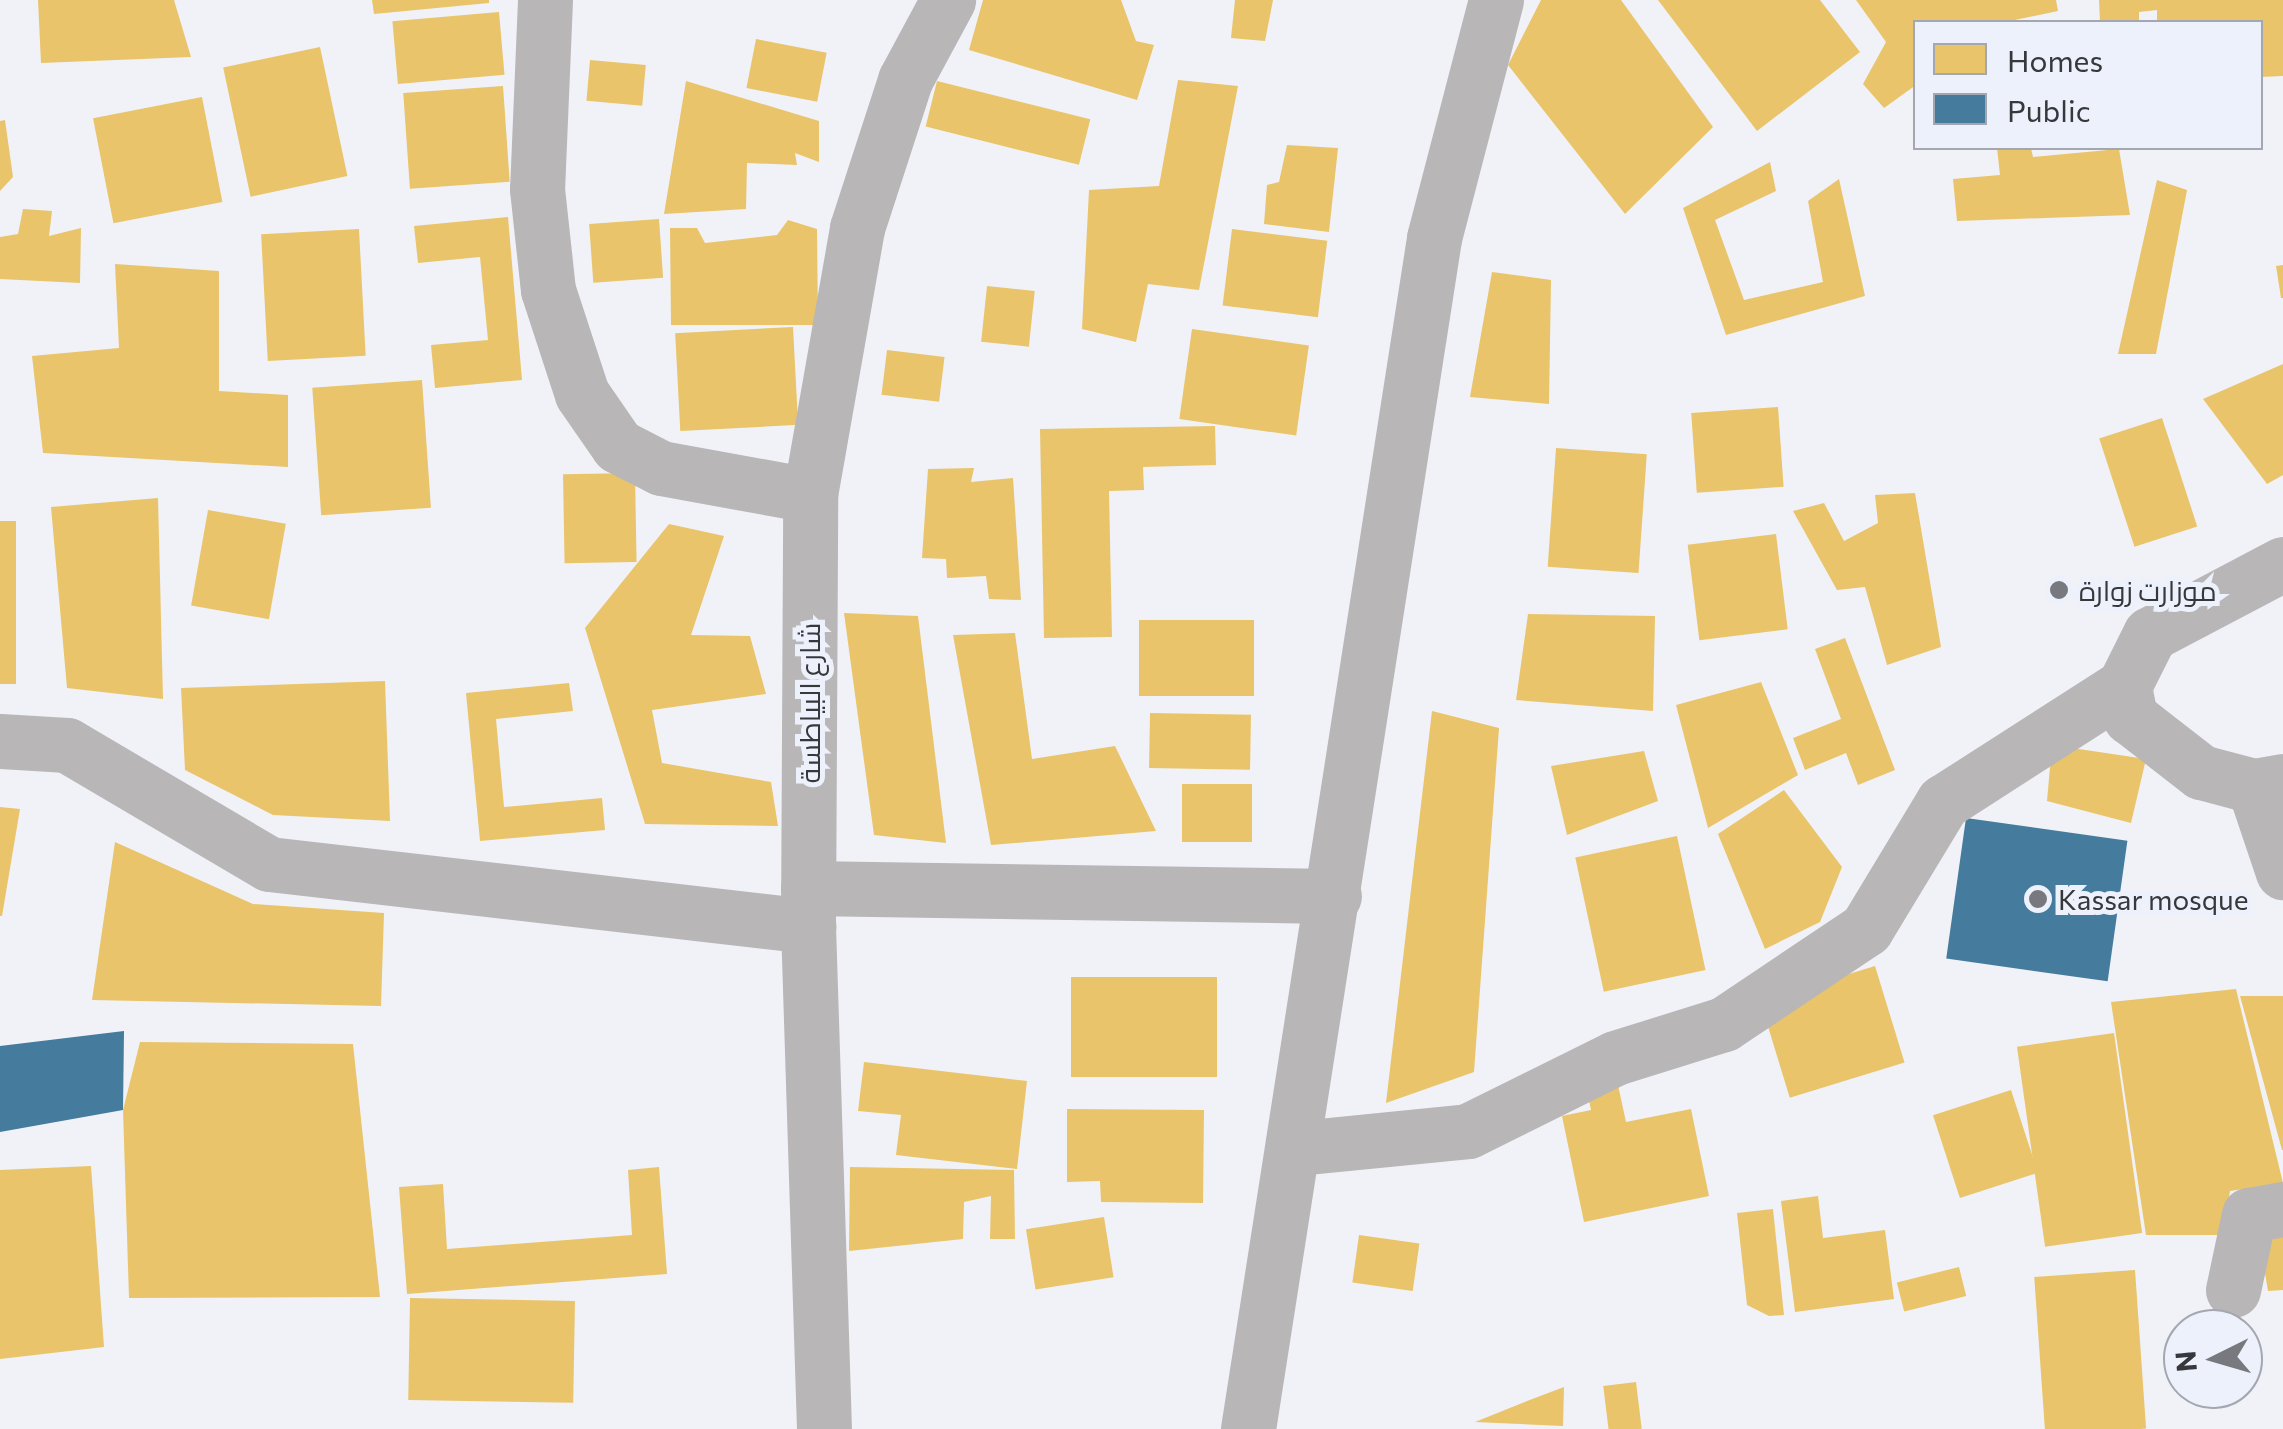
<!DOCTYPE html>
<meta charset="utf-8">
<style>
body{margin:0}
#map{position:relative;width:2283px;height:1429px;overflow:hidden;background:#f0f2f8;font-family:Commissioner,Cairo,sans-serif}
div>[style]{position:absolute}
.homes>*{inset:0;background:#e9c46a;transform-origin:0 0}
.public>*{inset:0;background:#457b9d;transform-origin:0 0}
.minor>*{height:55px;margin:-27.5px;padding:0 27.5px;transform-origin:27.5px;border-radius:27.5px;background:#b8b6b7}
.dots>*{width:28px;height:28px;translate:-50% -50%;box-sizing:border-box;border:5px solid #edf1fc;border-radius:50%}
span{translate:-50% -50%;white-space:nowrap;text-align:center;line-height:1.15;-webkit-text-stroke:10px #edf1fc;paint-order:stroke}
.poi-label{font-size:28px;color:#37383c}
.left{translate:0 -50%;text-align:left}
.street-label{font-size:28px;color:#37383c}
.legend{position:absolute;left:1913px;top:20px;width:350px;height:130px;box-sizing:border-box;background:#edf1fc;border:2px solid #a4a7af;margin:0;padding:12px 18px;list-style:none;font-size:30px;color:#37383c}
.legend li{display:flex;align-items:center;gap:20px;height:50px}
.legend b{width:50px;border:2px solid #a4a7af}
.north{position:absolute;left:2163px;top:1309px;width:100px;height:100px;box-sizing:border-box;background:#edf1fc;border:2px solid #a4a7af;border-radius:50%;rotate:265deg;font-size:28px;font-weight:700;line-height:40px;text-align:center;color:#37383c}
.north::after{content:'';display:block;margin:auto;width:35px;height:45px;background:#78797e;clip-path:polygon(50% 0,100% 100%,50% 72%,0 100%)}
</style>
<div id="map">
<div class="homes">
<div style="clip-path:polygon(38px 0,174px 0,191px 57px,41px 63px)"></div>
<div style="clip-path:polygon(372px 0,489px 0,489px 3px,374px 14px)"></div>
<div style="clip-path:polygon(983px 0,1121px 0,1136px 41px,1154px 45px,1137px 100px,969px 50px)"></div>
<div style="clip-path:polygon(1235px 0,1273px 0,1265px 41px,1231px 38px)"></div>
<div style="clip-path:polygon(1541px 0,1621px 0,1713px 127px,1625px 214px,1508px 65px)"></div>
<div style="clip-path:polygon(1658px 0,1820px 0,1860px 52px,1757px 131px)"></div>
<div style="clip-path:polygon(1856px 0,2056px 0,2058px 11px,2005px 22px,1916px 22px,1916px 85px,1884px 108px,1863px 84px,1886px 42px)"></div>
<div style="clip-path:polygon(2099px 0,2283px 0,2283px 76px,2260px 77px,2260px 22px,2157px 22px,2157px 10px,2139px 12px,2139px 22px,2100px 22px)"></div>
<div style="left:499px;top:12px;width:63px;height:107px;rotate:85deg"></div>
<div style="left:756px;top:39px;width:72px;height:50px;rotate:11deg"></div>
<div style="left:320px;top:47px;width:132px;height:99px;rotate:78deg"></div>
<div style="left:590px;top:60px;width:56px;height:41px;rotate:5deg"></div>
<div style="clip-path:polygon(1178px 80px,1238px 86px,1199px 290px,1148px 284px,1136px 342px,1082px 329px,1089px 190px,1159px 186px)"></div>
<div style="clip-path:polygon(686px 81px,819px 121px,819px 162px,795px 153px,797px 165px,747px 163px,746px 209px,664px 214px)"></div>
<div style="left:937px;top:81px;width:158px;height:47px;rotate:14deg"></div>
<div style="left:503px;top:86px;width:96px;height:100px;rotate:86deg"></div>
<div style="left:202px;top:97px;width:107px;height:111px;rotate:79deg"></div>
<div style="clip-path:polygon(5px 120px,13px 177px,0 191px,0 121px)"></div>
<div style="clip-path:polygon(1287px 145px,1338px 148px,1329px 232px,1264px 224px,1267px 185px,1279px 182px)"></div>
<div style="clip-path:polygon(1997px 148px,2031px 148px,2033px 157px,2119px 149px,2130px 215px,1957px 221px,1953px 179px,2000px 175px)"></div>
<div style="clip-path:polygon(1770px 162px,1776px 191px,1715px 220px,1744px 300px,1823px 282px,1808px 201px,1839px 179px,1865px 296px,1726px 335px,1683px 208px)"></div>
<div style="clip-path:polygon(2157px 180px,2187px 190px,2156px 354px,2118px 354px)"></div>
<div style="clip-path:polygon(23px 209px,52px 211px,49px 236px,81px 228px,80px 283px,0 279px,0 237px,18px 234px)"></div>
<div style="clip-path:polygon(508px 217px,522px 380px,435px 388px,431px 345px,488px 340px,480px 257px,418px 263px,414px 226px)"></div>
<div style="left:659px;top:219px;width:59px;height:70px;rotate:86deg"></div>
<div style="clip-path:polygon(788px 220px,817px 229px,818px 325px,671px 325px,670px 228px,697px 228px,705px 243px,777px 235px)"></div>
<div style="left:359px;top:229px;width:127px;height:98px;rotate:87deg"></div>
<div style="left:1232px;top:229px;width:96px;height:77px;rotate:7deg"></div>
<div style="clip-path:polygon(115px 264px,219px 271px,219px 391px,288px 395px,288px 467px,43px 453px,32px 356px,119px 348px)"></div>
<div style="clip-path:polygon(2283px 265px,2283px 298px,2281px 298px,2276px 266px)"></div>
<div style="clip-path:polygon(1492px 272px,1551px 280px,1549px 404px,1470px 397px)"></div>
<div style="left:987px;top:286px;width:48px;height:56px;rotate:6deg"></div>
<div style="left:793px;top:327px;width:98px;height:118px;rotate:87deg"></div>
<div style="left:1192px;top:329px;width:118px;height:91px;rotate:8deg"></div>
<div style="left:887px;top:350px;width:58px;height:45px;rotate:7deg"></div>
<div style="clip-path:polygon(2283px 364px,2283px 475px,2267px 484px,2203px 399px)"></div>
<div style="left:422px;top:380px;width:128px;height:110px;rotate:86deg"></div>
<div style="left:1778px;top:407px;width:80px;height:87px;rotate:86deg"></div>
<div style="left:2162px;top:418px;width:114px;height:66px;rotate:72deg"></div>
<div style="clip-path:polygon(1215px 426px,1216px 465px,1143px 467px,1144px 490px,1109px 491px,1112px 637px,1044px 638px,1040px 429px)"></div>
<div style="left:1556px;top:448px;width:91px;height:119px;rotate:4deg"></div>
<div style="clip-path:polygon(974px 468px,971px 482px,1013px 478px,1021px 600px,989px 599px,986px 576px,947px 578px,946px 559px,922px 558px,928px 469px)"></div>
<div style="left:635px;top:473px;width:89px;height:72px;rotate:89deg"></div>
<div style="clip-path:polygon(1915px 493px,1941px 647px,1887px 665px,1865px 587px,1837px 590px,1793px 511px,1824px 503px,1844px 541px,1878px 523px,1875px 495px)"></div>
<div style="clip-path:polygon(158px 498px,163px 699px,67px 688px,51px 507px)"></div>
<div style="left:208px;top:510px;width:79px;height:97px;rotate:10deg"></div>
<div style="left:16px;top:521px;width:163px;height:16px;rotate:90deg"></div>
<div style="clip-path:polygon(669px 524px,724px 536px,691px 635px,750px 636px,766px 694px,652px 710px,662px 763px,771px 782px,778px 826px,645px 824px,585px 628px)"></div>
<div style="left:1776px;top:534px;width:96px;height:89px;rotate:83deg"></div>
<div style="clip-path:polygon(844px 613px,918px 616px,946px 843px,874px 835px)"></div>
<div style="clip-path:polygon(1528px 614px,1655px 616px,1653px 711px,1516px 700px)"></div>
<div style="left:1254px;top:620px;width:76px;height:115px;rotate:90deg"></div>
<div style="clip-path:polygon(1015px 633px,1032px 759px,1115px 746px,1156px 831px,991px 845px,953px 635px)"></div>
<div style="clip-path:polygon(1845px 638px,1895px 770px,1858px 785px,1846px 753px,1805px 770px,1793px 738px,1841px 719px,1815px 649px)"></div>
<div style="clip-path:polygon(385px 681px,390px 821px,273px 815px,185px 770px,181px 688px)"></div>
<div style="clip-path:polygon(1761px 682px,1798px 775px,1708px 828px,1676px 705px)"></div>
<div style="clip-path:polygon(569px 683px,573px 711px,496px 719px,504px 807px,602px 798px,605px 830px,480px 841px,466px 693px)"></div>
<div style="clip-path:polygon(1432px 711px,1499px 728px,1474px 1072px,1386px 1103px)"></div>
<div style="left:1150px;top:713px;width:101px;height:55px;rotate:1deg"></div>
<div style="clip-path:polygon(2052px 745px,2146px 759px,2131px 823px,2047px 801px)"></div>
<div style="clip-path:polygon(1644px 751px,1658px 801px,1567px 835px,1551px 766px)"></div>
<div style="left:1182px;top:784px;width:70px;height:58px"></div>
<div style="clip-path:polygon(1784px 790px,1842px 867px,1820px 922px,1765px 949px,1718px 834px)"></div>
<div style="clip-path:polygon(0 807px,20px 809px,2px 916px,0 916px)"></div>
<div style="left:1677px;top:836px;width:137px;height:104px;rotate:78deg"></div>
<div style="clip-path:polygon(115px 842px,253px 904px,384px 913px,381px 1006px,92px 1000px)"></div>
<div style="left:1875px;top:966px;width:101px;height:120px;rotate:73deg"></div>
<div style="left:1071px;top:977px;width:146px;height:100px"></div>
<div style="clip-path:polygon(2236px 989px,2283px 1183px,2230px 1191px,2223px 1235px,2146px 1235px,2111px 1002px)"></div>
<div style="clip-path:polygon(2240px 996px,2283px 996px,2283px 1150px,2282px 1150px)"></div>
<div style="left:2114px;top:1033px;width:202px;height:98px;rotate:82deg"></div>
<div style="clip-path:polygon(140px 1042px,353px 1044px,380px 1297px,129px 1298px,123px 1110px)"></div>
<div style="clip-path:polygon(864px 1062px,1027px 1081px,1017px 1169px,896px 1155px,901px 1115px,858px 1111px)"></div>
<div style="clip-path:polygon(1615px 1071px,1626px 1122px,1691px 1109px,1709px 1196px,1584px 1222px,1562px 1116px,1591px 1110px,1584px 1077px)"></div>
<div style="left:2011px;top:1090px;width:87px;height:82px;rotate:72deg"></div>
<div style="clip-path:polygon(1067px 1109px,1204px 1110px,1203px 1203px,1101px 1202px,1100px 1181px,1067px 1182px)"></div>
<div style="clip-path:polygon(91px 1166px,104px 1347px,0 1359px,0 1170px)"></div>
<div style="clip-path:polygon(659px 1167px,667px 1274px,407px 1294px,399px 1187px,443px 1184px,447px 1249px,632px 1235px,628px 1170px)"></div>
<div style="clip-path:polygon(850px 1167px,1014px 1170px,1015px 1239px,990px 1239px,991px 1196px,964px 1202px,963px 1239px,849px 1251px)"></div>
<div style="clip-path:polygon(1818px 1196px,1823px 1238px,1885px 1230px,1894px 1299px,1795px 1312px,1781px 1201px)"></div>
<div style="clip-path:polygon(1773px 1209px,1784px 1315px,1769px 1316px,1747px 1305px,1737px 1213px)"></div>
<div style="left:1104px;top:1217px;width:61px;height:79px;rotate:81deg"></div>
<div style="clip-path:polygon(2283px 1227px,2283px 1290px,2268px 1291px,2258px 1232px)"></div>
<div style="left:1359px;top:1235px;width:61px;height:48px;rotate:8deg"></div>
<div style="left:1959px;top:1267px;width:30px;height:64px;rotate:76deg"></div>
<div style="left:2135px;top:1270px;width:159px;height:101px;rotate:86deg"></div>
<div style="left:410px;top:1298px;width:165px;height:102px;rotate:1deg"></div>
<div style="left:1636px;top:1382px;width:47px;height:33px;rotate:83deg"></div>
<div style="clip-path:polygon(1564px 1387px,1563px 1426px,1475px 1422px,1527px 1401px)"></div>
</div>
<div class="public">
<div style="left:1966px;top:818px;width:163px;height:142px;rotate:8deg"></div>
<div style="clip-path:polygon(124px 1031px,123px 1110px,0 1132px,0 1046px)"></div>
</div>
<div class="minor">
<div style="left:545px;top:0;width:189px;rotate:92.4deg"></div>
<div style="left:537px;top:189px;width:102px;rotate:83.8deg"></div>
<div style="left:548px;top:290px;width:109px;rotate:71.9deg"></div>
<div style="left:582px;top:394px;width:63px;rotate:55.3deg"></div>
<div style="left:618px;top:446px;width:48px;rotate:27.1deg"></div>
<div style="left:661px;top:468px;width:151px;rotate:10.3deg"></div>
<div style="left:2124px;top:686px;width:32px;rotate:79deg"></div>
<div style="left:2130px;top:717px;width:90px;rotate:37.8deg"></div>
<div style="left:2201px;top:772px;width:55px;rotate:14.8deg"></div>
<div style="left:2254px;top:786px;width:29px;rotate:-10deg"></div>
<div style="left:0;top:741px;width:67px;rotate:3.4deg"></div>
<div style="left:67px;top:745px;width:234px;rotate:30.5deg"></div>
<div style="left:269px;top:864px;width:543px;rotate:6.56deg"></div>
<div style="left:2254px;top:786px;width:91px;rotate:71.4deg"></div>
<div style="left:808px;top:888px;width:526px;rotate:0.87deg"></div>
<div style="left:1298px;top:1148px;width:171px;rotate:-5.7deg"></div>
<div style="left:1468px;top:1131px;width:164px;rotate:-26.4deg"></div>
<div style="left:1615px;top:1058px;width:114px;rotate:-17.3deg"></div>
<div style="left:1724px;top:1024px;width:171px;rotate:-33.8deg"></div>
<div style="left:1866px;top:929px;width:149px;rotate:-58.8deg"></div>
<div style="left:1943px;top:802px;width:215px;rotate:-32.7deg"></div>
<div style="left:2124px;top:686px;width:58px;rotate:-63.4deg"></div>
<div style="left:2150px;top:634px;width:150px;rotate:-27.8deg"></div>
<div style="left:2233px;top:1290px;width:77px;rotate:-78deg"></div>
<div style="left:2249px;top:1215px;width:35px;rotate:-10deg"></div>
<div style="left:824px;top:1429px;width:503px;rotate:-91.82deg"></div>
<div style="left:808px;top:926px;width:431px;rotate:-89.7deg"></div>
<div style="left:810px;top:495px;width:271px;rotate:-80deg"></div>
<div style="left:857px;top:228px;width:156px;rotate:-72deg"></div>
<div style="left:905px;top:80px;width:91px;rotate:-61.7deg"></div>
<div style="left:1248px;top:1429px;width:1205px;rotate:-81.12deg"></div>
<div style="left:1434px;top:238px;width:246px;rotate:-75.4deg"></div>
</div>
<div class="dots">
<div style="left:2059px;top:590px;background:#78797e"></div>
<div style="left:2038px;top:899px;background:#78797e"></div>
</div>
<div class="poi-label">
<span class="left" style="left:2079px;top:590px">موزارت زوارة</span>
<span class="left" style="left:2058px;top:899px">Kassar mosque</span>
</div>
<div class="street-label">
<span style="left:809px;top:703px;rotate:-90deg">شارع البياطسة</span>
</div>
<ul class="legend">
<li><b style="height:28px;background:#e9c46a"></b>Homes</li>
<li><b style="height:28px;background:#457b9d"></b>Public</li>
</ul>
<div class="north">N</div>
</div>
